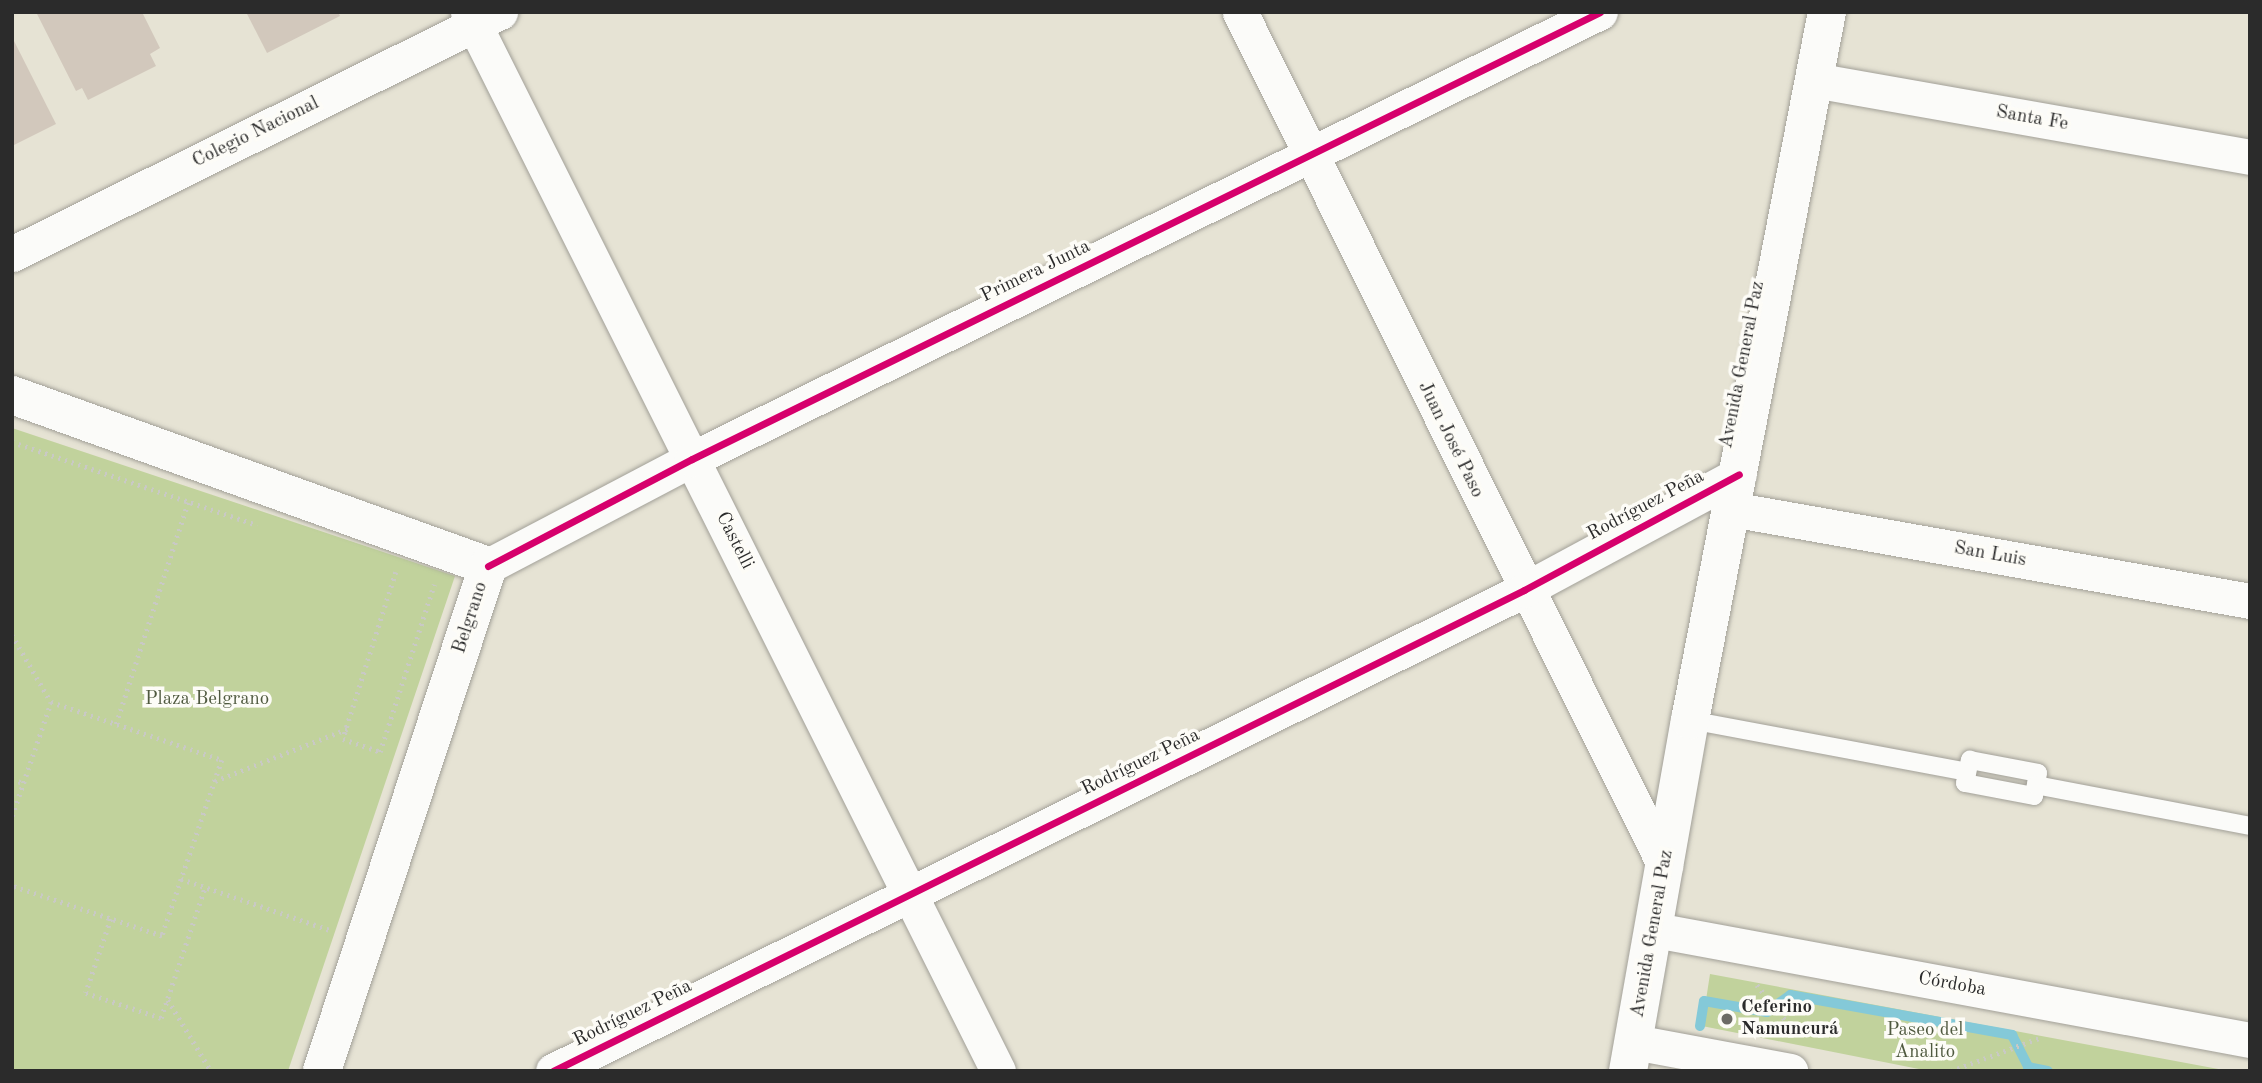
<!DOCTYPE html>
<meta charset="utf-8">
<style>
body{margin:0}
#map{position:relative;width:2262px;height:1083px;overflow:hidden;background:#e6e3d4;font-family:"Old Standard TT",serif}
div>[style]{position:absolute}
.green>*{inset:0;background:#c1d29c}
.stream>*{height:10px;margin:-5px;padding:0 5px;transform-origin:5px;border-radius:5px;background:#84c9d8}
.building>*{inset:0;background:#d2c8bc}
.path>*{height:4.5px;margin-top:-2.25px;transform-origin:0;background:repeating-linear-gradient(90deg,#c9c9c5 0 2px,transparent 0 7px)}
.roads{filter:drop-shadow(0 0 2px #a2a098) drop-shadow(0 0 2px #a2a098)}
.lane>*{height:18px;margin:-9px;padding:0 9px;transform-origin:9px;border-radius:9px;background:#fbfbf9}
.street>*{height:35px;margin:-17.5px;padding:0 17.5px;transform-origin:17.5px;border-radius:17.5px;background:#fbfbf9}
.secondary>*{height:38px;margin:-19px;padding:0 19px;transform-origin:19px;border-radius:19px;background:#fbfbf9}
.cycleway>*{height:7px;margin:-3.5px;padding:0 3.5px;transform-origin:3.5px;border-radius:3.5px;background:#d6006c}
.dots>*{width:19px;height:19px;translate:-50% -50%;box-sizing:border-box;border:4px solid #fdfcf7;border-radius:50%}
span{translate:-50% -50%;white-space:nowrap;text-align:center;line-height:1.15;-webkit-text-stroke:7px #fdfcf7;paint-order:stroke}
.street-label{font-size:19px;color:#2b2b2b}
.park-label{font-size:19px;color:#4f593f}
.poi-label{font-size:19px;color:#2b2b2b;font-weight:700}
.left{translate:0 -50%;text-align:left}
.frame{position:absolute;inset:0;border:14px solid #2b2b2b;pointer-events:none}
</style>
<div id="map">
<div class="green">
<div style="clip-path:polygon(12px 428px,455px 576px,288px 1071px,12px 1071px)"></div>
<div style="clip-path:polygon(1710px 974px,2229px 1071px,1929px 1071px,1702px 1026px)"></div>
</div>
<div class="stream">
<div style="left:1700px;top:1026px;width:25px;rotate:-81deg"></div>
<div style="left:1704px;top:1001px;width:64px;rotate:9.9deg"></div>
<div style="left:1767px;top:1012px;width:29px;rotate:-36deg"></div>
<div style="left:1790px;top:995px;width:226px;rotate:10.2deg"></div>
<div style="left:2012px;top:1035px;width:36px;rotate:63deg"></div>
<div style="left:2028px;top:1067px;width:20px;rotate:11deg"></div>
</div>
<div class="building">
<div style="clip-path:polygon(36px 12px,142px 12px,160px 48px,150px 54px,156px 66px,88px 100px,82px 88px,76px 91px)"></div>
<div style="clip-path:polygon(246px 12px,338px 12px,340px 16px,267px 53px)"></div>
<div style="clip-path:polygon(12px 37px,56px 124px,12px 146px)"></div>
</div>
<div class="path">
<div style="left:12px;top:442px;width:259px;rotate:18.7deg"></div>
<div style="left:396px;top:572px;width:175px;rotate:107.6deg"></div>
<div style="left:343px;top:739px;width:39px;rotate:19deg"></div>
<div style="left:380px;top:752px;width:176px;rotate:-72.1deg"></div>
<div style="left:12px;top:635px;width:78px;rotate:59.8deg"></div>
<div style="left:51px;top:702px;width:181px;rotate:18.7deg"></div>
<div style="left:222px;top:760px;width:186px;rotate:108.8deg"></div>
<div style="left:162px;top:936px;width:158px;rotate:-161.6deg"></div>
<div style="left:116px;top:724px;width:233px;rotate:-72deg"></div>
<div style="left:12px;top:779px;width:12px;rotate:20deg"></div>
<div style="left:215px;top:781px;width:142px;rotate:-21.5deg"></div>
<div style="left:12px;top:816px;width:120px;rotate:-71.1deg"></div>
<div style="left:181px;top:879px;width:157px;rotate:18.9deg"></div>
<div style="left:111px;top:919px;width:78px;rotate:108.7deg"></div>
<div style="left:86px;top:993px;width:79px;rotate:18.4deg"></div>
<div style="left:161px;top:1018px;width:138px;rotate:-71.4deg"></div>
<div style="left:1757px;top:985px;width:68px;rotate:50.9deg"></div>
<div style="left:168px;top:1000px;width:83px;rotate:58.8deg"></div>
<div style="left:1951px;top:1071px;width:97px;rotate:-20.5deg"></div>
</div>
<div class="roads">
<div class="lane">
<div style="left:1690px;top:720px;width:282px;rotate:10.6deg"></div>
<div style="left:1970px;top:760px;width:69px;rotate:10.8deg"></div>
<div style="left:2038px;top:773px;width:23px;rotate:100deg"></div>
<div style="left:2034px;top:796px;width:70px;rotate:-169.3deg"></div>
<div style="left:1965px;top:783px;width:24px;rotate:-78deg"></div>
<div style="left:2036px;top:785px;width:218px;rotate:10.8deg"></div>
</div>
<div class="street">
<div style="left:468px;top:12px;width:1184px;rotate:63.41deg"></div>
<div style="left:1240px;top:12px;width:954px;rotate:63.54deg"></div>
<div style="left:1814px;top:80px;width:443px;rotate:10deg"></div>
<div style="left:12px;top:254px;width:545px;rotate:-26.38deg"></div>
<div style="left:1731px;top:509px;width:527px;rotate:10.05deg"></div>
<div style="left:488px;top:566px;width:230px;rotate:-27.7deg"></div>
<div style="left:692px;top:459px;width:1012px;rotate:-26.21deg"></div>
<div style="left:1655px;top:930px;width:605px;rotate:10.47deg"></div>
<div style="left:1634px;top:1042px;width:159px;rotate:10.5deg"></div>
<div style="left:553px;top:1071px;width:1084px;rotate:-26.35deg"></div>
<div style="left:1524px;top:590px;width:244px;rotate:-28.3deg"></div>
</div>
<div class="secondary">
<div style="left:12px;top:395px;width:506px;rotate:19.76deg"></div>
<div style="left:488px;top:566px;width:532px;rotate:108.2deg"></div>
<div style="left:1628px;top:1071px;width:356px;rotate:-80deg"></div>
<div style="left:1690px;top:720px;width:721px;rotate:-79.05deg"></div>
</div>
</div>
<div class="cycleway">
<div style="left:488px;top:566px;width:230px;rotate:-27.7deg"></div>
<div style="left:692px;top:459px;width:1012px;rotate:-26.21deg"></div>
<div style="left:553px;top:1071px;width:1084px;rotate:-26.35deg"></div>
<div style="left:1524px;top:590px;width:244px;rotate:-28.3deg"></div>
</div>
<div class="dots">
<div style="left:1727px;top:1019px;background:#6c6b66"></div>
</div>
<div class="street-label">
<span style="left:2032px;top:119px;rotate:10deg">Santa Fe</span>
<span style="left:256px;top:133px;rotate:-26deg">Colegio Nacional</span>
<span style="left:1036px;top:272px;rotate:-26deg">Primera Junta</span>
<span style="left:1743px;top:365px;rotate:-79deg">Avenida General Paz</span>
<span style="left:1450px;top:440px;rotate:64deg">Juan José Paso</span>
<span style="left:1646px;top:506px;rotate:-28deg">Rodríguez Peña</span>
<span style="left:734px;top:541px;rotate:63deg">Castelli</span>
<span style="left:1990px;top:555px;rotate:10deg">San Luis</span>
<span style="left:471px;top:618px;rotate:-72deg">Belgrano</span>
<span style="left:1141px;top:763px;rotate:-26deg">Rodríguez Peña</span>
<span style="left:1653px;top:934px;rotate:-80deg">Avenida General Paz</span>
<span style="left:1952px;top:985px;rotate:10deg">Córdoba</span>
<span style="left:633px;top:1014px;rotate:-26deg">Rodríguez Peña</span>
</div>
<div class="park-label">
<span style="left:207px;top:700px">Plaza Belgrano</span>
<span style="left:1925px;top:1042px">Paseo del<br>Analito</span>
</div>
<div class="poi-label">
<span class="left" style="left:1741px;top:1019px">Ceferino<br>Namuncurá</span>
</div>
<div class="frame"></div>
</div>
